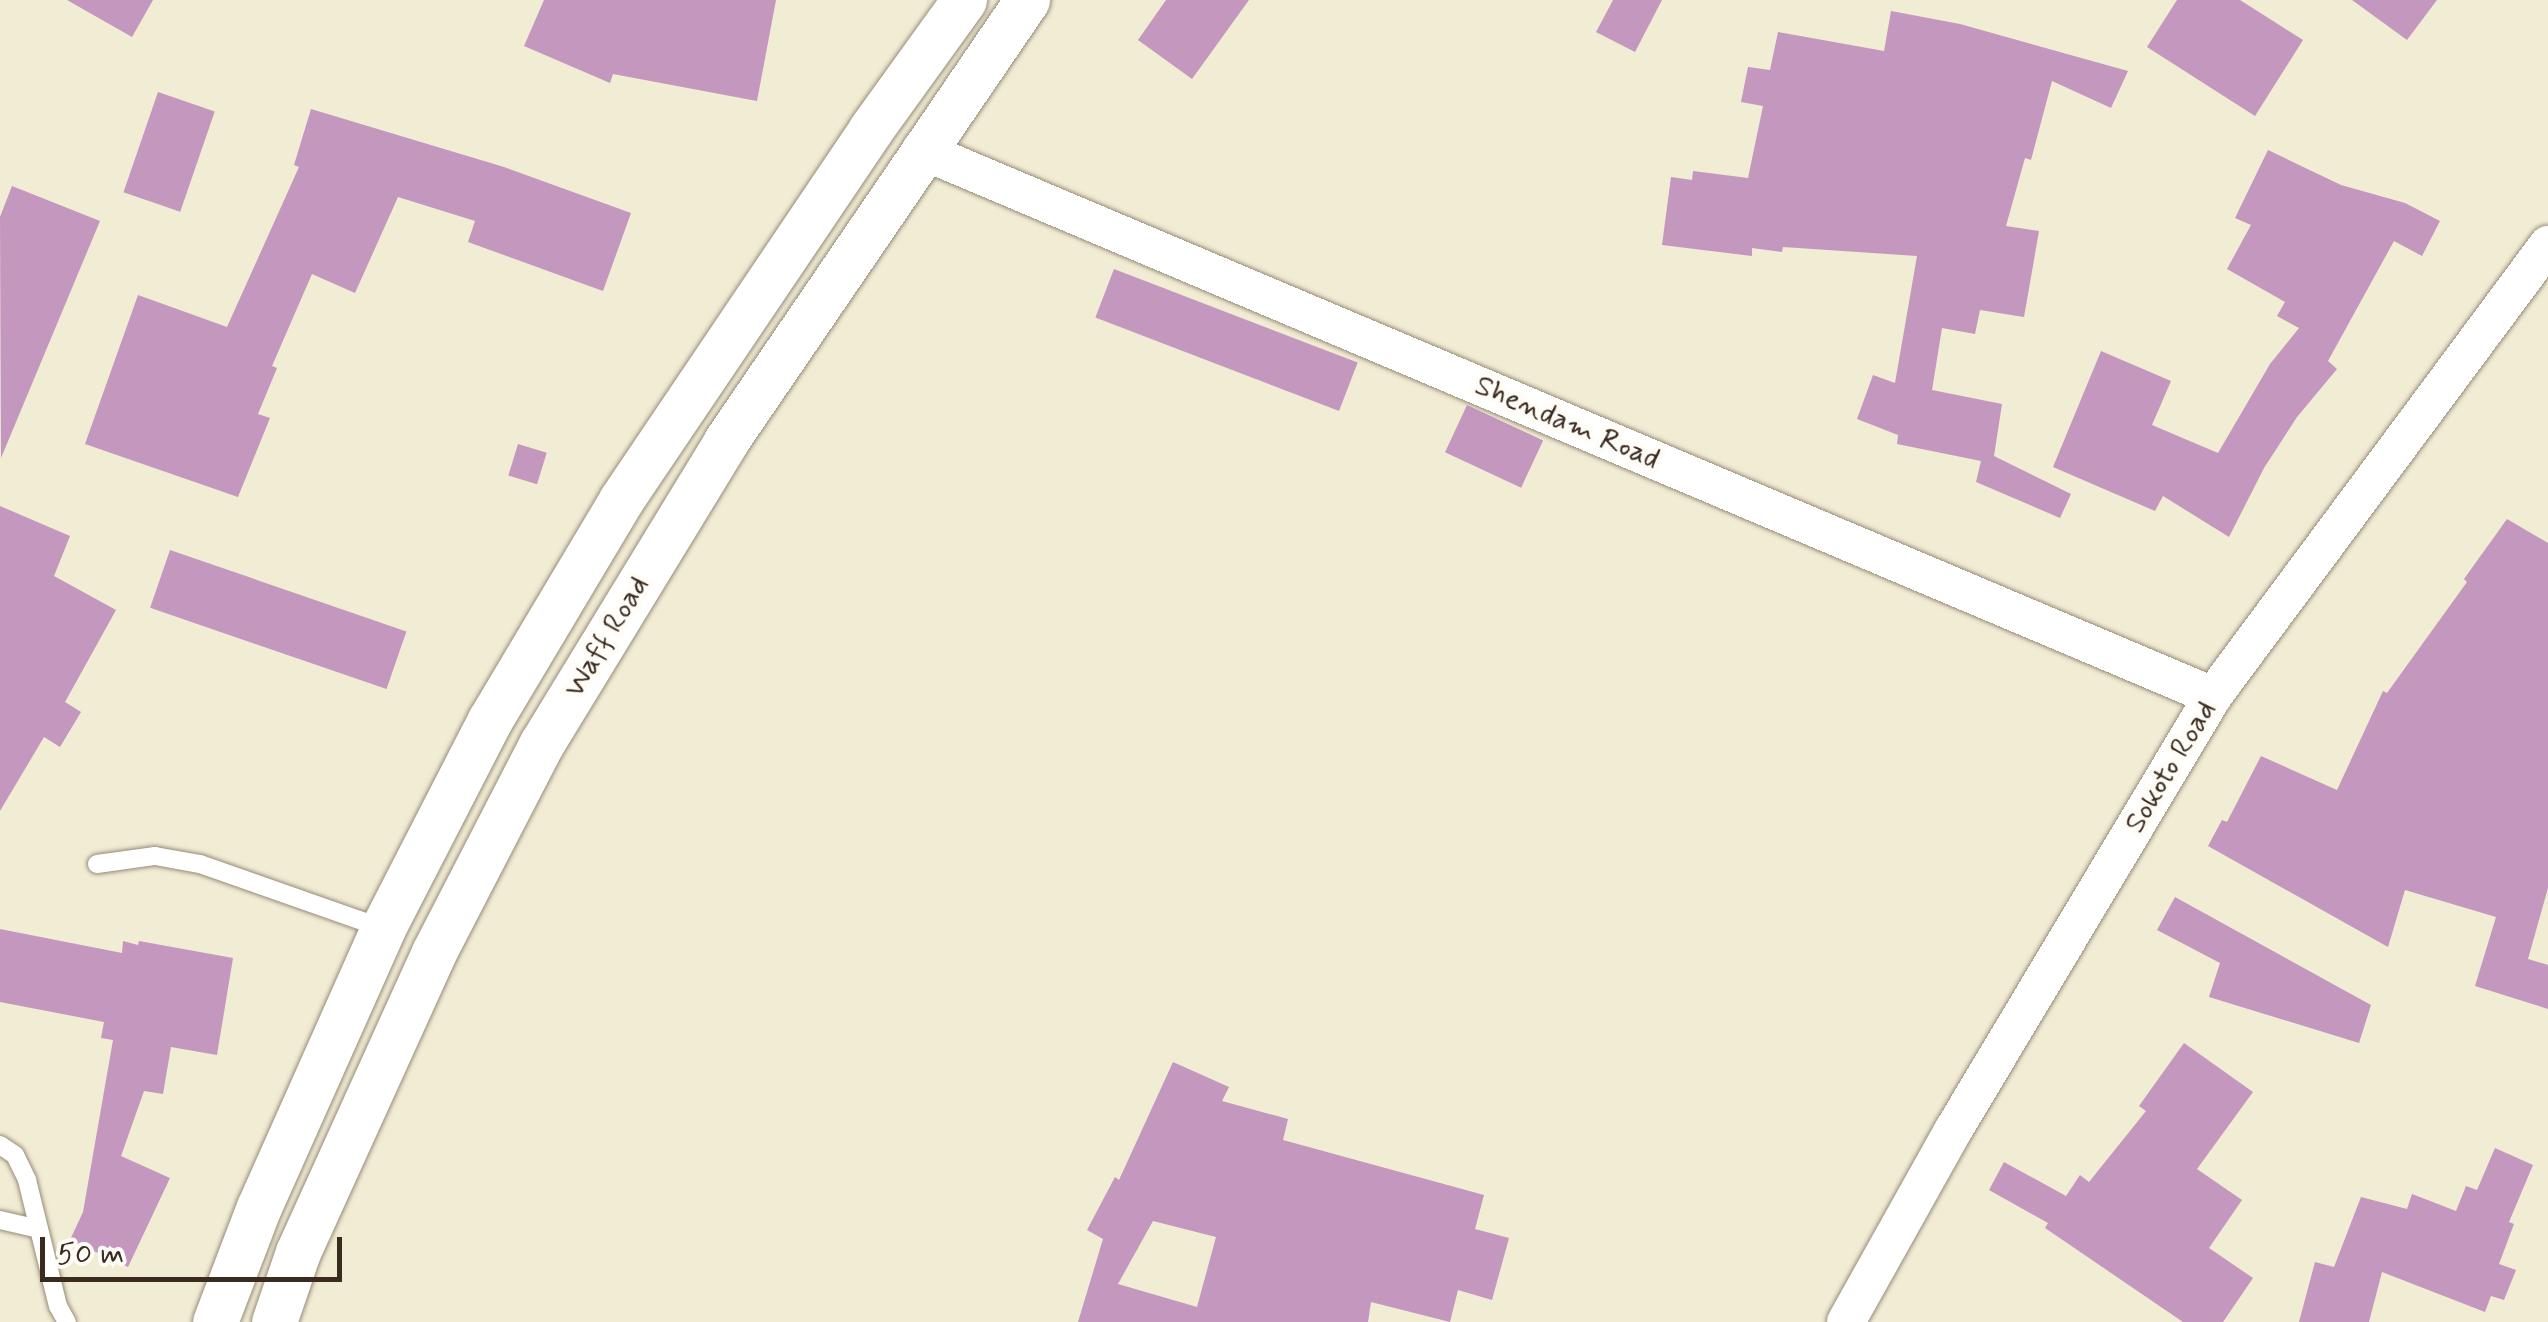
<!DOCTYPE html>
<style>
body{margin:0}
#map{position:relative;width:2548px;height:1322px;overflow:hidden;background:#f1ecd4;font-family:Mynerve,sans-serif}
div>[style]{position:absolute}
.building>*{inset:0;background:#c397be;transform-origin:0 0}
.roads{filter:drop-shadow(0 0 2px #968b79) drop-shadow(0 0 2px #968b79)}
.service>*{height:18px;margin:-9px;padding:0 9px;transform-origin:9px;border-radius:9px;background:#fff}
.minor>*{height:38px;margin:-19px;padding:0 19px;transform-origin:19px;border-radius:19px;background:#fff}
.tertiary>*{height:45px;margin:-22.5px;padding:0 22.5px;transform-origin:22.5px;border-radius:22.5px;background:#fff}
span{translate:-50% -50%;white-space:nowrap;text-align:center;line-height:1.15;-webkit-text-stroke:10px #fdfcf7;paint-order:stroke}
.street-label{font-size:30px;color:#3b2a1e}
.scale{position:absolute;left:40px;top:1237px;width:302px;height:45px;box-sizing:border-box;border:5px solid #3b2a1e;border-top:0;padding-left:12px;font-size:30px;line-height:35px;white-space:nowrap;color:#3b2a1e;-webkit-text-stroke:8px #fdfcf7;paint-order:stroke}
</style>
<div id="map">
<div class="building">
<div style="clip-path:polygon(67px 0,153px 0,132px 37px)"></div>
<div style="clip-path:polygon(544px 0,776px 0,757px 101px,613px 74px,610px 83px,524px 46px)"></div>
<div style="clip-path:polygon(1166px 0,1249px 0,1192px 79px,1138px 40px)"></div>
<div style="clip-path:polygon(1613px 0,1662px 0,1635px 52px,1596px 32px)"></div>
<div style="clip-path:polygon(2177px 0,2240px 0,2303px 40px,2255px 116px,2147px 47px)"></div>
<div style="clip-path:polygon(2352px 0,2437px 0,2407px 40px)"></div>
<div style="clip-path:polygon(1891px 11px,1960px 24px,2128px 71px,2111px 108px,2052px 81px,2031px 160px,2025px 158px,2006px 226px,2039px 231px,2024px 317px,1980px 310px,1975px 334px,1942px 328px,1932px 390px,2002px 404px,1994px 456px,2071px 494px,2060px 518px,1976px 482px,1981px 461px,1897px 444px,1898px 435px,1857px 419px,1873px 375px,1895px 383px,1917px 256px,1783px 247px,1782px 252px,1752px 248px,1752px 256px,1662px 245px,1671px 177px,1692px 180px,1693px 171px,1748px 178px,1763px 106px,1741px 102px,1748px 67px,1770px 70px,1778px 32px,1884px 51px)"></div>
<div style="left:158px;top:92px;width:60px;height:106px;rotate:19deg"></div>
<div style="clip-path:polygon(311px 109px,504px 167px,631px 213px,603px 291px,468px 242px,475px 221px,398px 197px,355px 293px,312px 274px,272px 366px,277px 368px,258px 414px,270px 418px,238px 497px,85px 444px,138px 295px,227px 327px,299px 167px,294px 165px)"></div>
<div style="clip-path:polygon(2268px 150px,2341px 185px,2405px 203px,2440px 221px,2422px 256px,2394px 241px,2328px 361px,2337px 369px,2297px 417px,2264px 468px,2229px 537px,2163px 496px,2155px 511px,2053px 467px,2101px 351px,2171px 381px,2152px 425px,2218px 453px,2270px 364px,2299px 328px,2277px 316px,2285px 302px,2227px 269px,2251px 225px,2235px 218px)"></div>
<div style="clip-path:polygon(12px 186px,100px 221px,1px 458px,0 217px)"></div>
<div style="left:1114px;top:269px;width:261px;height:52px;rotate:21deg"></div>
<div style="left:1467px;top:405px;width:84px;height:52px;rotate:25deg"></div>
<div style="left:518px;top:444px;width:30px;height:33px;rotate:17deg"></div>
<div style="clip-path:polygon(0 506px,70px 536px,54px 576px,116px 610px,65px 702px,81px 712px,60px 747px,44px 737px,0 811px)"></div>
<div style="clip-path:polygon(2507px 519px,2548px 543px,2548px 888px,2528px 959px,2548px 965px,2548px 1009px,2475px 986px,2496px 917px,2405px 890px,2388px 947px,2208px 846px,2222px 820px,2227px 822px,2261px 756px,2337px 790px,2383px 691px,2387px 693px,2467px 582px,2464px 579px)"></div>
<div style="left:170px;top:550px;width:250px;height:61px;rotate:19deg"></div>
<div style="clip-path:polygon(2175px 897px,2371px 1005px,2359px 1043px,2209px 997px,2220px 963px,2157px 930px)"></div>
<div style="clip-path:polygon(0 929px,122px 953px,123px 941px,138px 945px,139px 941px,233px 958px,217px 1055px,171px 1047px,163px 1094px,144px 1091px,121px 1156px,170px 1178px,128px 1267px,70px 1240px,83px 1212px,113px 1040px,101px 1038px,104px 1022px,0 1002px)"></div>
<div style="clip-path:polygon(2184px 1043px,2253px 1092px,2197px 1169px,2242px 1200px,2209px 1248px,2253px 1278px,2223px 1322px,2183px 1322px,2045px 1228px,2048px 1223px,1989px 1190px,2004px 1162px,2066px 1196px,2080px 1175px,2089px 1182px,2146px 1111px,2139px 1106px)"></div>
<div style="clip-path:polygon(evenodd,1173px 1062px,1229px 1087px,1222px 1101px,1288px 1119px,1283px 1140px,1484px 1195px,1475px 1229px,1509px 1238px,1492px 1300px,1458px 1290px,1450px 1322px,1371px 1302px,1368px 1322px,1078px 1322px,1103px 1239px,1087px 1230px,1115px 1177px,1119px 1180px,1173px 1062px,1153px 1221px,1216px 1237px,1197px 1307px,1118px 1284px,1153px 1221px)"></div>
<div style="clip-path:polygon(2495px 1148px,2533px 1165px,2509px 1222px,2514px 1224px,2499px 1264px,2516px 1270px,2504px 1300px,2491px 1296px,2485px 1312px,2382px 1272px,2369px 1322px,2299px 1322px,2315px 1262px,2334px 1267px,2361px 1197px,2407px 1209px,2412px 1194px,2456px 1211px,2466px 1186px,2477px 1190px)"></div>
</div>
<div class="roads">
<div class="service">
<div style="left:97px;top:864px;width:59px;rotate:-7.9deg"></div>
<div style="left:155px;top:856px;width:46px;rotate:10.1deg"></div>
<div style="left:200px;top:864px;width:193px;rotate:19.4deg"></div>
<div style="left:0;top:1145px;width:18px;rotate:34deg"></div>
<div style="left:15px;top:1155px;width:28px;rotate:64deg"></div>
<div style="left:27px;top:1180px;width:130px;rotate:76.2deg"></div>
<div style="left:58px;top:1306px;width:18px;rotate:61deg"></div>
<div style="left:0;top:1220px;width:40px;rotate:13deg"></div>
</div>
<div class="minor">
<div style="left:921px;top:150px;width:1403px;rotate:22.91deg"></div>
<div style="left:1846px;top:1322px;width:221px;rotate:-60.8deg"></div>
<div style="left:1954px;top:1129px;width:505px;rotate:-59.11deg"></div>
<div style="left:2213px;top:696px;width:562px;rotate:-53.4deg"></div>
</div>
<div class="tertiary">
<div style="left:215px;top:1322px;width:123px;rotate:-69.1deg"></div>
<div style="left:259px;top:1207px;width:305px;rotate:-66deg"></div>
<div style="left:383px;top:928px;width:234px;rotate:-62.8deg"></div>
<div style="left:490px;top:720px;width:256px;rotate:-59.2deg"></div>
<div style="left:621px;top:500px;width:447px;rotate:-56deg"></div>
<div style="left:871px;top:129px;width:159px;rotate:-54.2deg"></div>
<div style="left:274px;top:1322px;width:74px;rotate:-71.1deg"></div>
<div style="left:298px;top:1252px;width:329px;rotate:-65.6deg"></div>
<div style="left:434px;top:952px;width:235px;rotate:-62.7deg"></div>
<div style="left:542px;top:743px;width:354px;rotate:-58.6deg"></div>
<div style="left:726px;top:441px;width:534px;rotate:-55.68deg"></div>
</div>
</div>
<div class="street-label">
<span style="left:1567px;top:423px;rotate:23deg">Shendam Road</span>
<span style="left:607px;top:637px;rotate:-59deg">Waff Road</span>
<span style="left:2171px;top:767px;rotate:-59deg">Sokoto Road</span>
</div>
<div class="scale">50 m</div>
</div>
